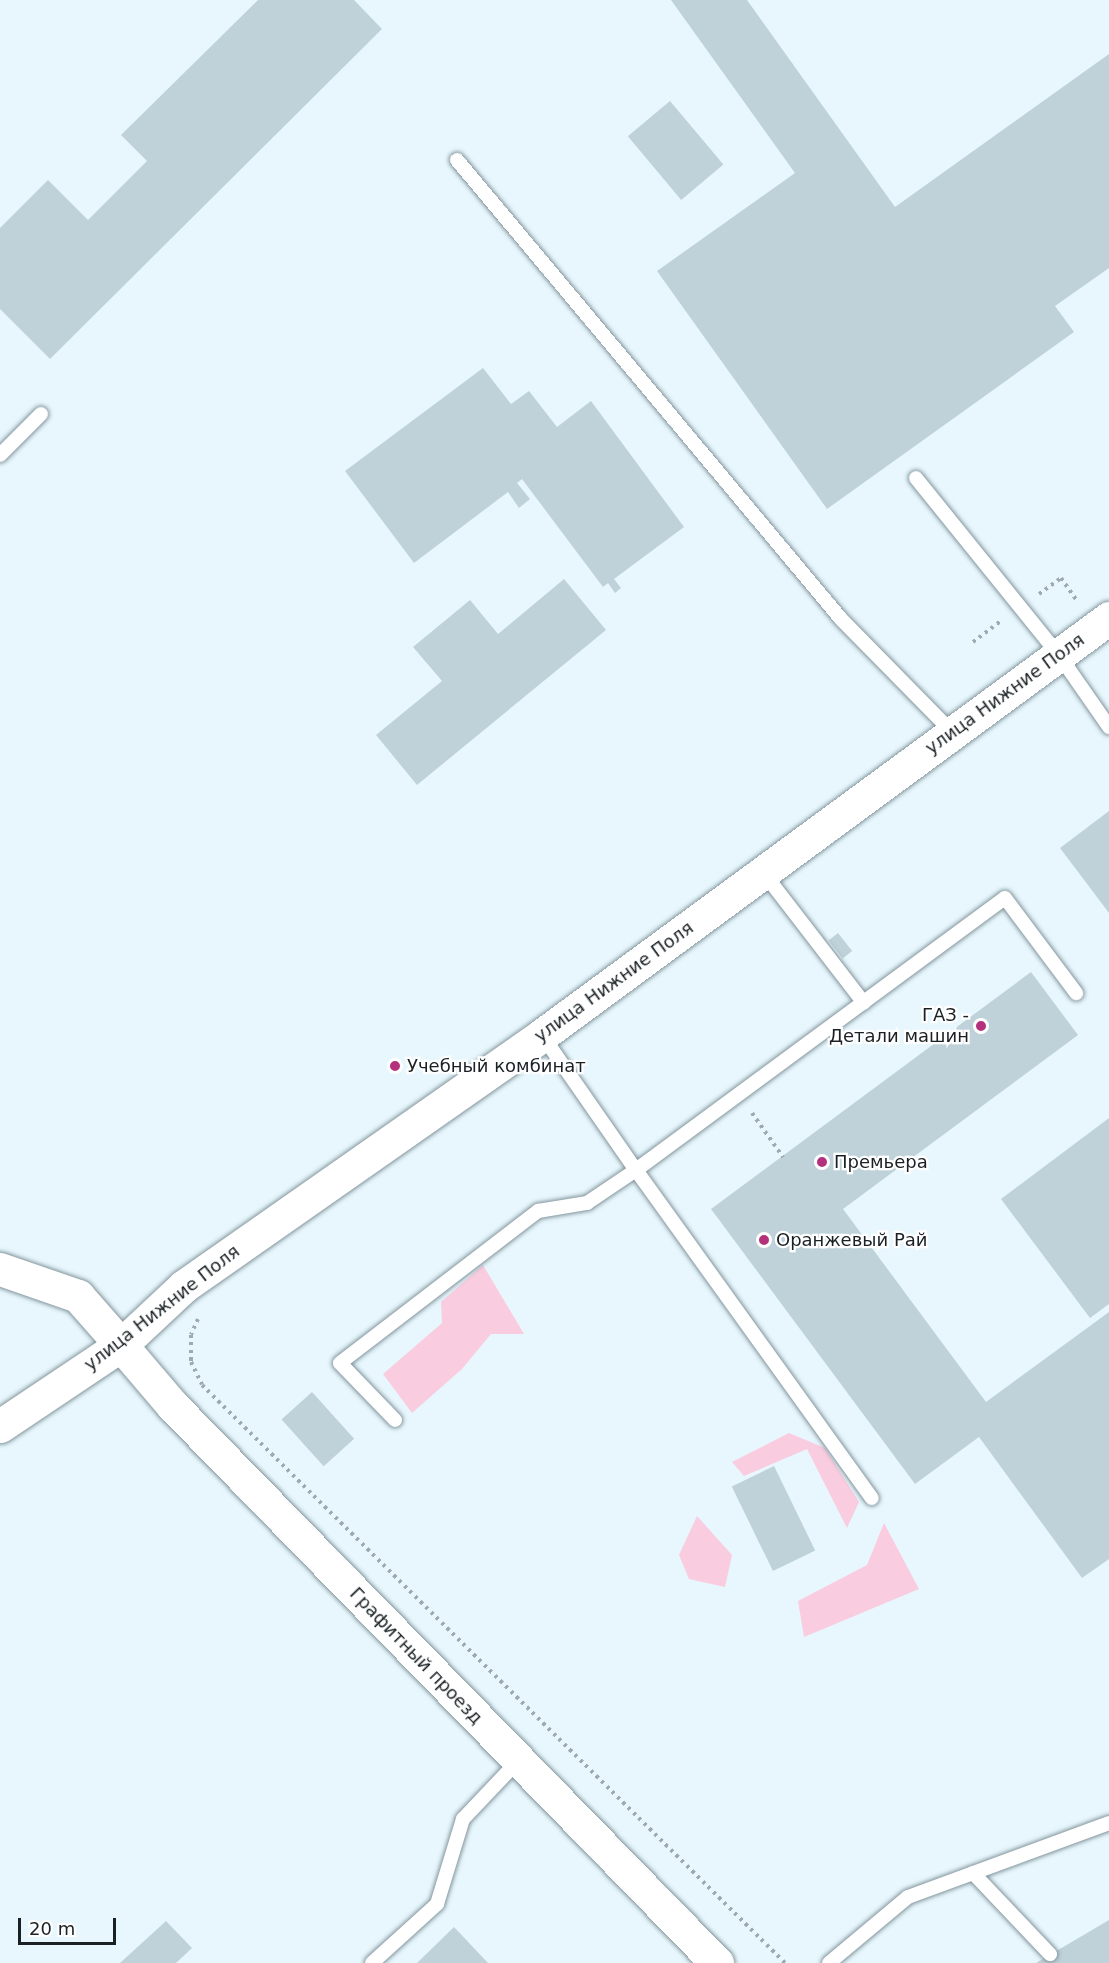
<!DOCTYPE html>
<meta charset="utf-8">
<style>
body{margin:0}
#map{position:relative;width:1109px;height:1963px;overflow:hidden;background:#e7f7fd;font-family:"DejaVu Sans",sans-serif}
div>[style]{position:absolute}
.green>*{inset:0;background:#facce0}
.building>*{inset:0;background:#bfd2da;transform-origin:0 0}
.path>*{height:4px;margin-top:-2px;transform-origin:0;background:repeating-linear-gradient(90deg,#9daaaf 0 3px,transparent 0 7.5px)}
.roads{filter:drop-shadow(0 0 2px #84959d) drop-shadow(0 0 2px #84959d)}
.service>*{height:14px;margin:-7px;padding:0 7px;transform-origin:7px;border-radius:7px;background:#fff}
.tertiary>*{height:33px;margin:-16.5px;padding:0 16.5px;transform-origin:16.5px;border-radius:16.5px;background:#fff}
.secondary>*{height:33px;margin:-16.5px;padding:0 16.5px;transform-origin:16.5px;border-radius:16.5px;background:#fff}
.dots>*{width:16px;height:16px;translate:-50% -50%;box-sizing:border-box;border:3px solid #fff;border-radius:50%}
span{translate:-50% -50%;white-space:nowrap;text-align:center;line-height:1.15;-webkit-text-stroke:4.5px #fff;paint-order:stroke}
.street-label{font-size:18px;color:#1a2124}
.poi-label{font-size:18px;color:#1a2124}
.right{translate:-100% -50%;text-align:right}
.left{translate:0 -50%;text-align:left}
.scale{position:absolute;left:18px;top:1918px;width:98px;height:27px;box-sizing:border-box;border:3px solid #1a2124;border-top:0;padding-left:8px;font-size:18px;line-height:21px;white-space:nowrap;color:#1a2124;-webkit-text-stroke:4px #fff;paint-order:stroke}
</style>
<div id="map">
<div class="green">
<div style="clip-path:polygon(483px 1265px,524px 1334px,491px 1334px,462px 1369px,412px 1413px,383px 1374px,442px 1323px,441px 1302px)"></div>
<div style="clip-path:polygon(789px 1433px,825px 1448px,859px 1502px,847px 1528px,807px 1449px,744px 1476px,732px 1462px)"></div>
<div style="clip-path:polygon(697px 1516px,732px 1555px,725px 1587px,689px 1579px,679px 1555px)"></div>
<div style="clip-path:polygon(884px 1523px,919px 1589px,804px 1637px,798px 1601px,867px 1565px)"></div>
</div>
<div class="building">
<div style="clip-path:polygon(258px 0,354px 0,382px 29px,50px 359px,0 309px,0 228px,48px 180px,88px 220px,147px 161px,121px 135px)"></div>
<div style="clip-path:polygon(671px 0,747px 0,895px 207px,1109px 54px,1109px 268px,1055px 306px,1074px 332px,827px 509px,657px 271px,795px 173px)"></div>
<div style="left:670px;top:101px;width:83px;height:55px;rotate:50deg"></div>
<div style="clip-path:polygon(483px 368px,511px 404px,529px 391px,557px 427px,591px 401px,684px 527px,614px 579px,621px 588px,615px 593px,608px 583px,603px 587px,522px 479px,517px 483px,530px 499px,519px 508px,508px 492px,414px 563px,345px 471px)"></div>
<div style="clip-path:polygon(564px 579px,606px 630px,417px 785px,376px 735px,442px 681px,413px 647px,470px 600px,498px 634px)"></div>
<div style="clip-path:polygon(1109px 811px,1109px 913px,1060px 848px)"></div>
<div style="left:838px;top:933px;width:23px;height:12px;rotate:52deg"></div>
<div style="clip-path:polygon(1031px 972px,1078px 1035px,843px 1209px,986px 1402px,1109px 1312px,1109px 1559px,1082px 1578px,979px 1437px,915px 1484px,711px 1209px)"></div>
<div style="clip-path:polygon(1109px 1118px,1109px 1304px,1090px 1318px,1001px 1199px)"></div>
<div style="left:312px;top:1392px;width:63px;height:41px;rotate:48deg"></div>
<div style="left:774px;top:1466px;width:94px;height:47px;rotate:64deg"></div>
<div style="clip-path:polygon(1109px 1920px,1109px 1963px,1036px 1963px)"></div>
<div style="clip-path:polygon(166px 1921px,192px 1948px,176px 1963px,120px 1963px)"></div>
<div style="clip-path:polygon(454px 1927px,488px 1963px,417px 1963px)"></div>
</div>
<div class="path">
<div style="left:1039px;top:594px;width:27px;rotate:-36deg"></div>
<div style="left:1061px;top:578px;width:28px;rotate:55deg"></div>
<div style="left:973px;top:642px;width:35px;rotate:-37deg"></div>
<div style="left:752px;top:1113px;width:54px;rotate:54.8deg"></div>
<div style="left:198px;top:1319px;width:17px;rotate:114deg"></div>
<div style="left:191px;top:1335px;width:27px;rotate:90deg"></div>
<div style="left:191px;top:1362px;width:25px;rotate:64deg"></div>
<div style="left:202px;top:1385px;width:821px;rotate:44.75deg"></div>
</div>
<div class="roads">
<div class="service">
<div style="left:457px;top:160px;width:598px;rotate:50.08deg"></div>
<div style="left:841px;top:619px;width:158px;rotate:45.5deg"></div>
<div style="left:0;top:455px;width:58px;rotate:-45deg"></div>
<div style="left:916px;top:478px;width:228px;rotate:51.1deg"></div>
<div style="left:1059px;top:655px;width:88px;rotate:55.2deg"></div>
<div style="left:763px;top:872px;width:165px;rotate:52.4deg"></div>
<div style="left:542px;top:1035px;width:165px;rotate:55.2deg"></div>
<div style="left:636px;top:1170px;width:458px;rotate:-36.4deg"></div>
<div style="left:1005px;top:898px;width:119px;rotate:53.2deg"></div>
<div style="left:395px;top:1420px;width:79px;rotate:-134deg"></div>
<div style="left:340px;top:1363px;width:250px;rotate:-37.5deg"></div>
<div style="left:538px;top:1211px;width:50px;rotate:-9.3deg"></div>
<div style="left:587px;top:1203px;width:59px;rotate:-34deg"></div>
<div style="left:636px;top:1170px;width:404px;rotate:54.3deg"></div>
<div style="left:973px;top:1873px;width:112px;rotate:46.5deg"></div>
<div style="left:372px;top:1963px;width:88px;rotate:-42.2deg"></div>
<div style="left:437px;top:1904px;width:89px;rotate:-73deg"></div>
<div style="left:463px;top:1819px;width:80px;rotate:-46.5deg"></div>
<div style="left:829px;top:1963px;width:103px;rotate:-39.9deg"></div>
<div style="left:908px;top:1897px;width:214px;rotate:-20.2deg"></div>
</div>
<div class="tertiary">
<div style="left:121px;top:1345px;width:80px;rotate:49.6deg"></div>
<div style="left:173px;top:1406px;width:779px;rotate:45.68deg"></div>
</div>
<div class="secondary">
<div style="left:0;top:1269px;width:83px;rotate:19.1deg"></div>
<div style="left:78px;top:1296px;width:65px;rotate:48.7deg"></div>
<div style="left:0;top:1426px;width:146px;rotate:-33.8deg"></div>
<div style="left:121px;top:1345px;width:86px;rotate:-43.1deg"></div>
<div style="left:184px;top:1286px;width:437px;rotate:-35deg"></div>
<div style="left:542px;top:1035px;width:704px;rotate:-36.33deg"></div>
</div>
</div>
<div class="dots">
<div style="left:981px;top:1026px;background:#b4327b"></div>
<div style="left:395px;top:1066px;background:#b4327b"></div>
<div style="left:822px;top:1162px;background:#b4327b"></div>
<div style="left:764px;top:1240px;background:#b4327b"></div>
</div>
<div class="street-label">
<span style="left:1005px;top:694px;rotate:-36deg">улица Нижние Поля</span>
<span style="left:614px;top:982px;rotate:-36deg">улица Нижние Поля</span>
<span style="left:162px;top:1308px;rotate:-38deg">улица Нижние Поля</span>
<span style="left:416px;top:1656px;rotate:46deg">Графитный проезд</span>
</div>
<div class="poi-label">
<span class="right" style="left:969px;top:1026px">ГАЗ -<br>Детали машин</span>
<span class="left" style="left:407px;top:1066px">Учебный комбинат</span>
<span class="left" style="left:834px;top:1162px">Премьера</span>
<span class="left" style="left:776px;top:1240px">Оранжевый Рай</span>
</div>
<div class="scale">20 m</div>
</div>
